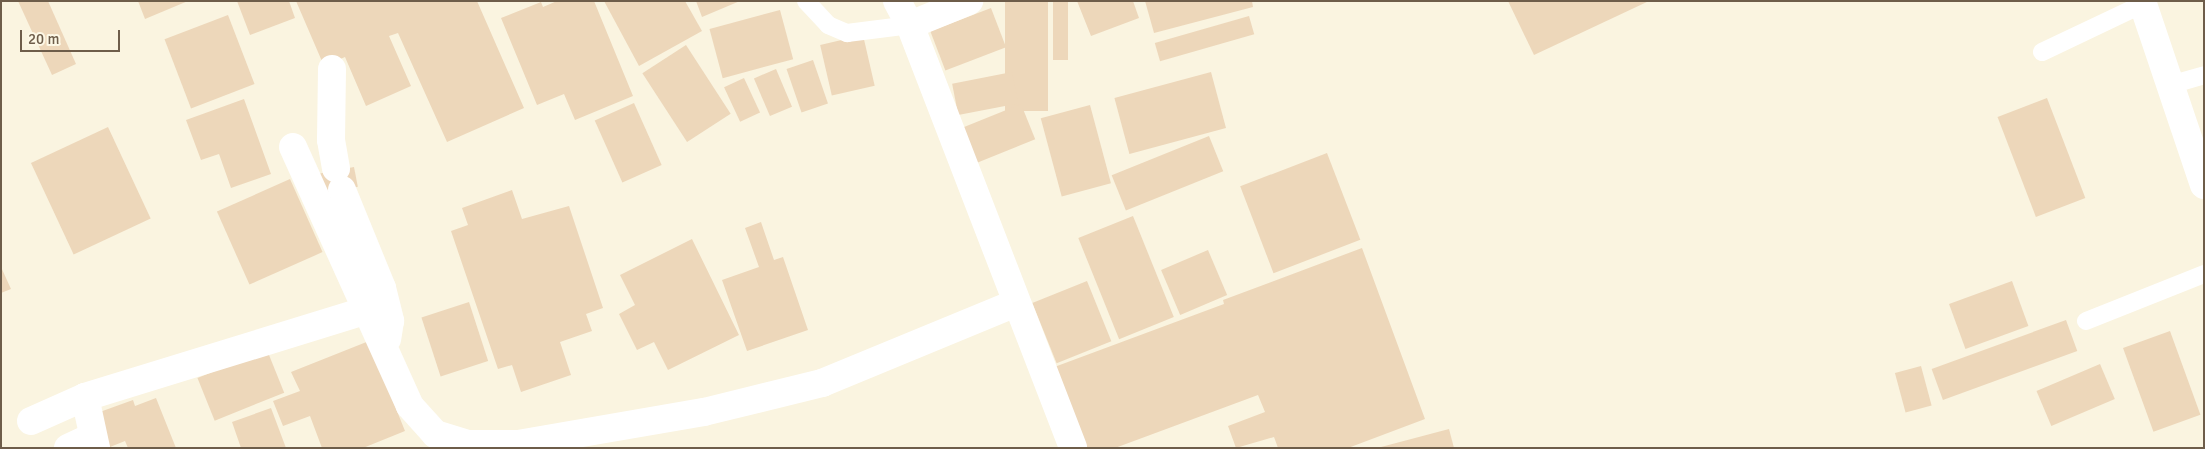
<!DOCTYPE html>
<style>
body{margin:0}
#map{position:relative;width:2205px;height:449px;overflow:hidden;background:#faf4e0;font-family:Signika,sans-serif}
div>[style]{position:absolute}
.building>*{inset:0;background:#edd7ba;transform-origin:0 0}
.service>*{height:18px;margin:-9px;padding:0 9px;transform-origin:9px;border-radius:9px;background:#fff}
.minor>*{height:28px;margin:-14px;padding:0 14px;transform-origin:14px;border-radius:14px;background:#fff}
span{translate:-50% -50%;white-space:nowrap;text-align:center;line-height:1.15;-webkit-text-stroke:4.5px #fdf8e6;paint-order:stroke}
.frame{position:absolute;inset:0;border:2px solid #6e5d4a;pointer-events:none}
.scale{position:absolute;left:20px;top:30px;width:100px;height:22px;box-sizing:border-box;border:2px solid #6e5d4a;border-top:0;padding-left:6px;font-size:15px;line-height:18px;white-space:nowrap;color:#6e5d4a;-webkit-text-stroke:4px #fdf8e6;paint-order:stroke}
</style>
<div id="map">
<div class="building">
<div style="clip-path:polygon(18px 1px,48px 1px,76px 64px,52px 75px)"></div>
<div style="clip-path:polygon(138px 1px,188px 1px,145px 19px)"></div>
<div style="clip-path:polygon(237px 1px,289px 1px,295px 18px,250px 35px)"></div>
<div style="clip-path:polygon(296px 1px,477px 1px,524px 108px,447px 142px,398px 33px,389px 36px,411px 86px,366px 106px,345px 57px,324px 66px)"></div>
<div style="clip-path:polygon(557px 1px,594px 1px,633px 96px,575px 120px,564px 94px,537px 105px,501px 18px,541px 2px,543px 7px)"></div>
<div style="clip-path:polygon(604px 1px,685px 1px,702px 31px,639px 66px)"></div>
<div style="clip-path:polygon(696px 1px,740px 1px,702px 17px)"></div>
<div style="left:1005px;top:1px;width:43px;height:110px"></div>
<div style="left:1053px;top:1px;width:15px;height:59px"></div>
<div style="clip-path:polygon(1077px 1px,1133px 1px,1139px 18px,1091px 36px)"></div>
<div style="clip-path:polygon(1145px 1px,1252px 1px,1253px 7px,1154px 33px)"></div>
<div style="clip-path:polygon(1508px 1px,1649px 1px,1534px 55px)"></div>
<div style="left:991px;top:8px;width:42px;height:65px;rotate:69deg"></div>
<div style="left:780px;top:10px;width:51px;height:73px;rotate:75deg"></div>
<div style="left:228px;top:15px;width:74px;height:68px;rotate:69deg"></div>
<div style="left:1249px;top:16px;width:19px;height:98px;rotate:74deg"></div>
<div style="left:863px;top:35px;width:52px;height:44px;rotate:77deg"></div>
<div style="left:686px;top:45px;width:82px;height:52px;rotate:57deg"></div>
<div style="left:813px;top:60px;width:46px;height:28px;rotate:71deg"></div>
<div style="left:776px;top:69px;width:41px;height:24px;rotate:67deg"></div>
<div style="left:1012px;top:72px;width:32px;height:61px;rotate:79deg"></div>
<div style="left:1211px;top:72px;width:58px;height:100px;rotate:75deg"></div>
<div style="left:744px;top:78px;width:38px;height:22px;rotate:65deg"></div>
<div style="left:2047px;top:98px;width:107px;height:53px;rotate:69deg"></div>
<div style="clip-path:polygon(244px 99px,271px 174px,231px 188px,219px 154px,201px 160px,186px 120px)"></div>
<div style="left:634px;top:103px;width:68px;height:43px;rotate:66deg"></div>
<div style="left:1021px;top:104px;width:38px;height:66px;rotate:68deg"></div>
<div style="left:1090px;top:105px;width:81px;height:51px;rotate:75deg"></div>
<div style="left:108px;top:127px;width:101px;height:85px;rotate:65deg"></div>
<div style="left:1209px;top:136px;width:38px;height:105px;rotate:68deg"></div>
<div style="left:1327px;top:153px;width:93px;height:93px;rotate:69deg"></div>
<div style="left:354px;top:167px;width:20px;height:36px;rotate:79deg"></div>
<div style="left:290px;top:179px;width:80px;height:80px;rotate:66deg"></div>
<div style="clip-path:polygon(512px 190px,522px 219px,569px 206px,603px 308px,586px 314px,592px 331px,560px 342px,571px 375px,521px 392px,512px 365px,498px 369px,451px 231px,468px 225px,462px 208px)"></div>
<div style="left:1133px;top:216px;width:109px;height:59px;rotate:68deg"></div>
<div style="clip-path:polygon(761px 222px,774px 260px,783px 257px,808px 330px,747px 351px,722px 280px,759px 267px,745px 228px)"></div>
<div style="clip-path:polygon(692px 239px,739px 335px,668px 370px,654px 342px,637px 350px,619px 314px,635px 305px,620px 275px)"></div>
<div style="clip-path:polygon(1362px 248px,1425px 419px,1348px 448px,1278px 448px,1274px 437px,1236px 448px,1228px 426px,1265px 412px,1258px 395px,1115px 448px,1078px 448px,1049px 369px,1224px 304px,1223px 300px)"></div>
<div style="left:1208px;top:250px;width:49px;height:51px;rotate:67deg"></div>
<div style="clip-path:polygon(1px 267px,11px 289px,1px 293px)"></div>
<div style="left:1087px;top:281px;width:65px;height:59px;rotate:68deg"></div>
<div style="left:2012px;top:281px;width:48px;height:67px;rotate:70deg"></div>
<div style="left:469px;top:302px;width:62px;height:50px;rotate:72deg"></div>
<div style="left:2066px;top:320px;width:33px;height:143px;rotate:70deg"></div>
<div style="left:2170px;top:331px;width:89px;height:50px;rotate:70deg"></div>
<div style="clip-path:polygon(369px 341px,405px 431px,363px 448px,322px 448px,310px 416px,283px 426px,273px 401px,300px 391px,291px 372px)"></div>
<div style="left:267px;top:350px;width:46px;height:75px;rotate:68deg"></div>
<div style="left:2100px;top:364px;width:38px;height:69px;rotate:67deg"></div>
<div style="left:1921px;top:366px;width:41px;height:27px;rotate:75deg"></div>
<div style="clip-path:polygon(156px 398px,176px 448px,128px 448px,125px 441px,110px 447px,97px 413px,133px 400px,135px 406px)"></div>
<div style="clip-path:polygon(271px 408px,286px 448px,241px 448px,232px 422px)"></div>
<div style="clip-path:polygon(1449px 429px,1454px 448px,1381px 448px,1381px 447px)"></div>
</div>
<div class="service">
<div style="left:806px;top:1px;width:33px;rotate:47deg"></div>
<div style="left:828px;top:25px;width:21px;rotate:23deg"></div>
<div style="left:847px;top:33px;width:64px;rotate:-7.2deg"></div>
<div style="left:2042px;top:52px;width:112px;rotate:-25.4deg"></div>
<div style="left:2170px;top:85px;width:35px;rotate:-16deg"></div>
<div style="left:2086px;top:321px;width:127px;rotate:-21.7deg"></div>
</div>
<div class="minor">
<div style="left:897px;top:1px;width:27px;rotate:62deg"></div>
<div style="left:910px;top:25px;width:453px;rotate:68.9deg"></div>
<div style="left:2142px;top:1px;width:194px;rotate:71.4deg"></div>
<div style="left:910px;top:25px;width:64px;rotate:-22.1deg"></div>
<div style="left:332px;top:69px;width:71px;rotate:90.8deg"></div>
<div style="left:331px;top:140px;width:29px;rotate:80deg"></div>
<div style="left:293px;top:147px;width:284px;rotate:65.7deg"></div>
<div style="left:410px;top:406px;width:38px;rotate:48deg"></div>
<div style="left:435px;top:434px;width:34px;rotate:17deg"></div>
<div style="left:468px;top:444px;width:50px"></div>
<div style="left:518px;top:444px;width:189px;rotate:-9.8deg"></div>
<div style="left:704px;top:412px;width:122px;rotate:-13.8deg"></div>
<div style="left:822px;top:383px;width:210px;rotate:-22.4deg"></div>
<div style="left:342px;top:190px;width:106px;rotate:67.8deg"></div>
<div style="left:382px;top:288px;width:34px;rotate:76deg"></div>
<div style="left:390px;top:321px;width:18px;rotate:99deg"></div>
<div style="left:85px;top:397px;width:52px;rotate:77.8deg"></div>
<div style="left:31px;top:421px;width:59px;rotate:-24deg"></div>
<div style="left:85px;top:397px;width:296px;rotate:-17.1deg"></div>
<div style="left:68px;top:448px;width:26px;rotate:-25deg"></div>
</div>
<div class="frame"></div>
<div class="scale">20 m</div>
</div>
